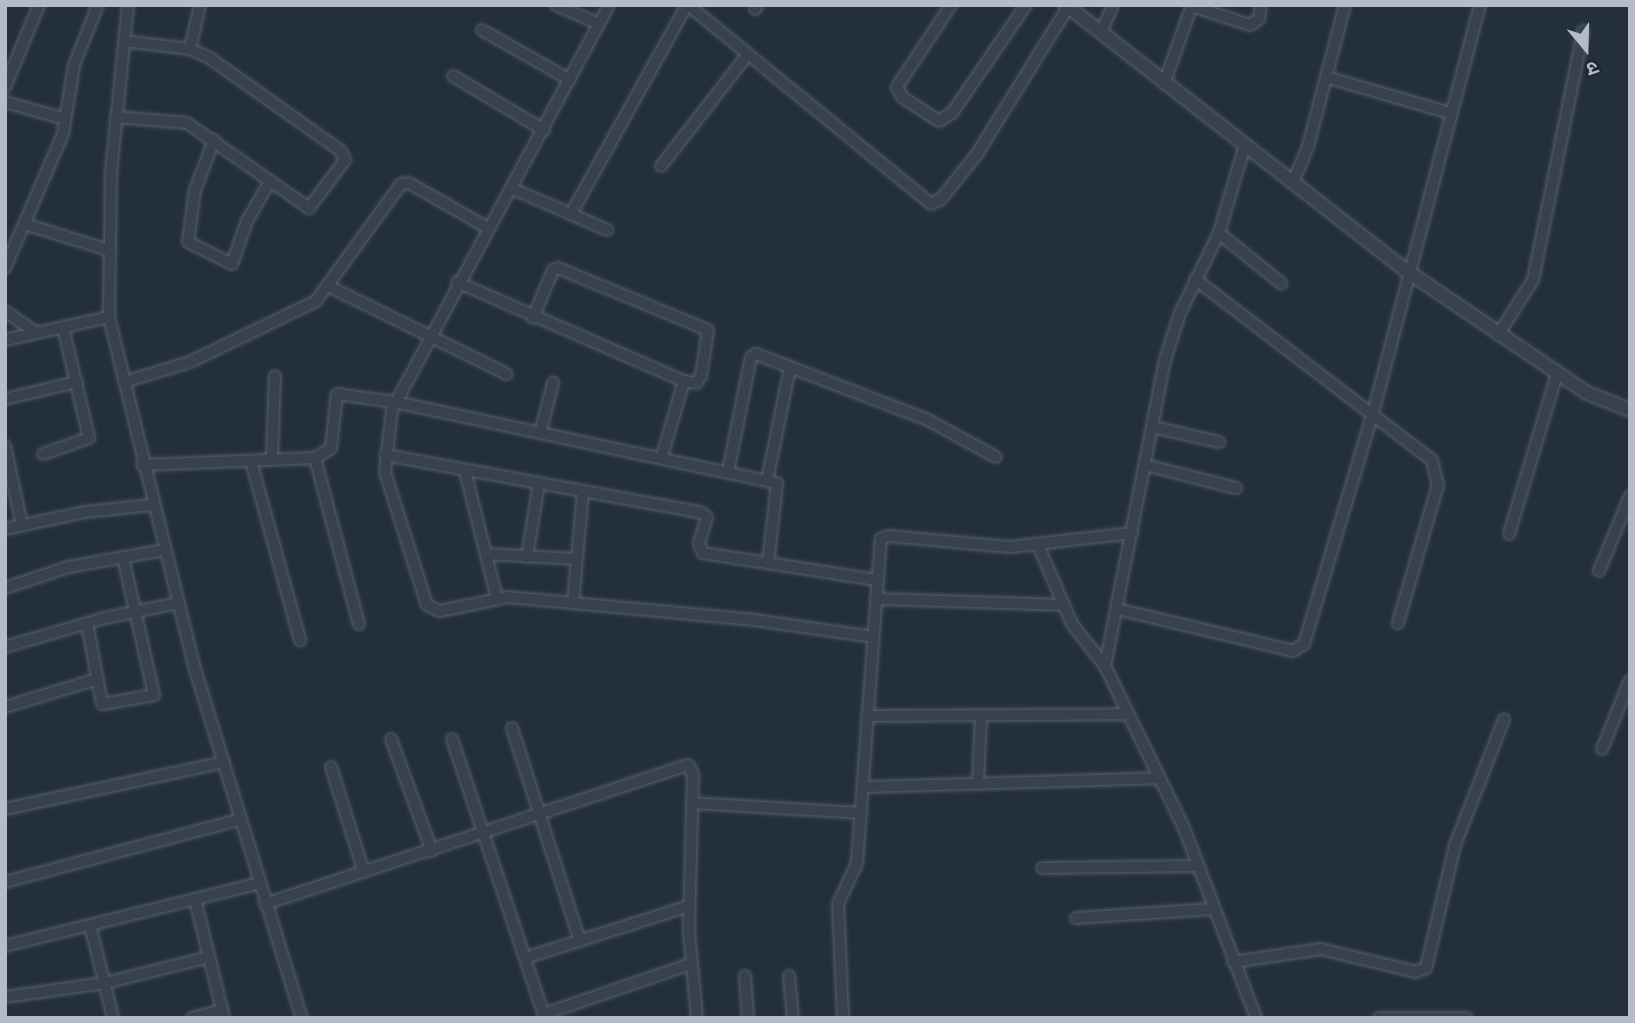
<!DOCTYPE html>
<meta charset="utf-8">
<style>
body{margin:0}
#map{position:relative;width:1635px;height:1023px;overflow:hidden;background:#242f3e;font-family:"Asap Condensed","Noto Sans Devanagari",sans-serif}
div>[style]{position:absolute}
.roads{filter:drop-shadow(0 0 2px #565f6c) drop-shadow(0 0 2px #565f6c)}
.minor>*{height:10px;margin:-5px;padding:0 5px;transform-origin:5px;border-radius:5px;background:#38414e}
.tertiary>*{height:12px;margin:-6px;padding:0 6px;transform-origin:6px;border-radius:6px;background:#38414e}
span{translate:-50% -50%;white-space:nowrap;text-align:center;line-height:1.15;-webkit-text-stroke:6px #1d2633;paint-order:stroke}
.frame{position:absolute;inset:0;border:7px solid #b4bcc9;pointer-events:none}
.north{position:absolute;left:1551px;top:14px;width:70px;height:70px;-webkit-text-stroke:5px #1d2633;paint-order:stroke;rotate:161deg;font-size:19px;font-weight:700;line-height:28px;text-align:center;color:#b4bcc9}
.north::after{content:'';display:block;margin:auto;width:24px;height:32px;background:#b4bcc9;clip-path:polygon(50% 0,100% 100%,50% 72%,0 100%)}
</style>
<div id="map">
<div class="roads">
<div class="minor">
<div style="left:128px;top:5px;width:168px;rotate:95.8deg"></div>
<div style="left:111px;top:172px;width:145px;rotate:90.8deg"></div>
<div style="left:109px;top:317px;width:362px;rotate:76.3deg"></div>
<div style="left:195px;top:669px;width:365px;rotate:73deg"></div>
<div style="left:556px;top:5px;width:47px;rotate:23.8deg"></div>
<div style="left:609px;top:5px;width:459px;rotate:118.2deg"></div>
<div style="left:392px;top:409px;width:63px;rotate:96.3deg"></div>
<div style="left:385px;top:472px;width:139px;rotate:72.5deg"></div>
<div style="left:427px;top:605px;width:14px;rotate:25deg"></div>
<div style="left:440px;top:611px;width:69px;rotate:-11.6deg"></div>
<div style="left:508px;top:597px;width:240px;rotate:5.3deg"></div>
<div style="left:747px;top:619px;width:127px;rotate:8.1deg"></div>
<div style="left:688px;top:5px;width:314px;rotate:39.3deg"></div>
<div style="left:931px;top:204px;width:11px;rotate:-27deg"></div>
<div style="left:941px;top:199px;width:58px;rotate:-51.3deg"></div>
<div style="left:977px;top:154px;width:173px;rotate:-58.2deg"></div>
<div style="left:951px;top:5px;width:98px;rotate:123.4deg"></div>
<div style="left:897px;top:87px;width:11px;rotate:63deg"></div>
<div style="left:902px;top:97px;width:44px;rotate:33deg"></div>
<div style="left:939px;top:121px;width:15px;rotate:-32deg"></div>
<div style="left:952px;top:113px;width:131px;rotate:-55.6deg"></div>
<div style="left:1192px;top:6px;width:61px;rotate:18.1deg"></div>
<div style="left:1250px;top:25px;width:11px;rotate:-34deg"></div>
<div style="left:1259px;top:19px;width:14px;rotate:-82deg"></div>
<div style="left:755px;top:9px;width:5px;rotate:-53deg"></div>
<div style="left:482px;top:30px;width:101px;rotate:29.6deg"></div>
<div style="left:1101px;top:33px;width:30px;rotate:-67deg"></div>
<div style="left:190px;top:49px;width:45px;rotate:-77.2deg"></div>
<div style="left:453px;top:76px;width:106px;rotate:30.7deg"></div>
<div style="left:1326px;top:77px;width:129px;rotate:16.2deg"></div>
<div style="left:1164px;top:84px;width:84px;rotate:-70.5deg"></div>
<div style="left:5px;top:87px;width:89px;rotate:-67.5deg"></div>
<div style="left:5px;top:102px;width:62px;rotate:15.8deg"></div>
<div style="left:116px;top:117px;width:71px;rotate:4.8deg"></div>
<div style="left:187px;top:123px;width:149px;rotate:34.9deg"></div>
<div style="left:309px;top:208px;width:60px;rotate:-53.1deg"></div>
<div style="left:345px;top:160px;width:10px;rotate:-114deg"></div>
<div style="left:341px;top:151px;width:163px;rotate:-144.7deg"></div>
<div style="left:208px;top:57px;width:20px;rotate:-156deg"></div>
<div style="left:190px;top:49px;width:66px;rotate:-173.1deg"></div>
<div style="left:214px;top:140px;width:53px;rotate:110.8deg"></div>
<div style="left:195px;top:190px;width:52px;rotate:97.7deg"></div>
<div style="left:188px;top:242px;width:49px;rotate:26.6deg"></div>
<div style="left:232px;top:264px;width:46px;rotate:-70.8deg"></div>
<div style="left:247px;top:221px;width:46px;rotate:-60.1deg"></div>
<div style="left:1245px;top:145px;width:92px;rotate:106.5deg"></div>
<div style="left:1219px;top:233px;width:89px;rotate:116deg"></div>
<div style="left:1180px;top:313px;width:49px;rotate:107.7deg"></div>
<div style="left:1165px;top:360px;width:312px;rotate:101.1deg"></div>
<div style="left:1105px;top:666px;width:180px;rotate:64deg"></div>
<div style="left:1184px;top:828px;width:203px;rotate:69.2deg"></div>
<div style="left:661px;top:166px;width:140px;rotate:-52.2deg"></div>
<div style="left:1293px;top:182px;width:39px;rotate:-67deg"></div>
<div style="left:1308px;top:146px;width:146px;rotate:-75.3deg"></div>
<div style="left:511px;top:188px;width:105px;rotate:23.6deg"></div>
<div style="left:571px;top:214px;width:239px;rotate:-61deg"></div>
<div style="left:25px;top:224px;width:87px;rotate:17.4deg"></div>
<div style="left:1219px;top:233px;width:80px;rotate:38.9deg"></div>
<div style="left:5px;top:268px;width:146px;rotate:-66.6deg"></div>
<div style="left:63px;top:134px;width:70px;rotate:-80.9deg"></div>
<div style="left:74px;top:65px;width:65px;rotate:-68.2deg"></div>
<div style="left:1195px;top:279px;width:298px;rotate:37.4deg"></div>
<div style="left:1432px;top:460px;width:26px;rotate:77deg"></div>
<div style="left:1438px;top:485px;width:144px;rotate:106.2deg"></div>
<div style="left:457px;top:282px;width:248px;rotate:23.6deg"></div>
<div style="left:330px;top:287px;width:197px;rotate:26.2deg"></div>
<div style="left:5px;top:311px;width:38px;rotate:35deg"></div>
<div style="left:533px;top:318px;width:52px;rotate:-67.4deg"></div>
<div style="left:553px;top:270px;width:5px;rotate:-22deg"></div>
<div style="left:558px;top:268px;width:162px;rotate:22.5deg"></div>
<div style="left:708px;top:330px;width:47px;rotate:98.7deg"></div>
<div style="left:701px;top:376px;width:9px;rotate:126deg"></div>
<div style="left:696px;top:383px;width:12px;rotate:-171deg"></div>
<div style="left:684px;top:381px;width:78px;rotate:106.3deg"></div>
<div style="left:1498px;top:335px;width:65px;rotate:-57.5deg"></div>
<div style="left:1533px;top:280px;width:254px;rotate:-78.6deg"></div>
<div style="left:5px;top:340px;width:107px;rotate:-12.5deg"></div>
<div style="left:124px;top:382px;width:69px;rotate:-16.9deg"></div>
<div style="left:190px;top:362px;width:140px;rotate:-25.8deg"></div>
<div style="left:316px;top:301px;width:145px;rotate:-54deg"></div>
<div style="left:401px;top:184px;width:8px;rotate:-7deg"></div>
<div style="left:409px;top:183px;width:91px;rotate:29.7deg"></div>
<div style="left:5px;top:399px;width:74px;rotate:-13.3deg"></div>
<div style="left:1153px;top:427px;width:68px;rotate:12.8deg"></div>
<div style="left:541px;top:430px;width:49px;rotate:-75.7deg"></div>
<div style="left:5px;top:446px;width:81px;rotate:77.9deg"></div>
<div style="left:43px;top:454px;width:49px;rotate:-19.2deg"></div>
<div style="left:89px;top:438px;width:114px;rotate:-103.2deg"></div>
<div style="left:385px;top:455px;width:320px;rotate:10.3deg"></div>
<div style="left:700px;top:512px;width:9px;rotate:36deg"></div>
<div style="left:707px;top:517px;width:28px;rotate:107deg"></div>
<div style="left:699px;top:544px;width:10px;rotate:66deg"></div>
<div style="left:703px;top:553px;width:176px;rotate:8.8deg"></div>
<div style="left:315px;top:458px;width:172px;rotate:75.2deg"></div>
<div style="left:272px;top:460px;width:84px;rotate:-88deg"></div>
<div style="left:251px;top:461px;width:186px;rotate:74.7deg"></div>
<div style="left:142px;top:465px;width:173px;rotate:-2.3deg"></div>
<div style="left:315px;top:458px;width:19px;rotate:-32deg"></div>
<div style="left:331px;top:448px;width:54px;rotate:-83.7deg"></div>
<div style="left:337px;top:394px;width:59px;rotate:7.9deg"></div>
<div style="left:395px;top:402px;width:390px;rotate:12deg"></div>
<div style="left:777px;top:483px;width:81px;rotate:96.3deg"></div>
<div style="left:1145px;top:465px;width:94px;rotate:14.2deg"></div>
<div style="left:465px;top:471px;width:131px;rotate:75.9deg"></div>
<div style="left:728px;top:472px;width:117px;rotate:-78.7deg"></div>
<div style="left:751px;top:357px;width:6px;rotate:-31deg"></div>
<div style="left:756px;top:354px;width:184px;rotate:21deg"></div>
<div style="left:928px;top:420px;width:77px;rotate:28.6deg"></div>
<div style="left:767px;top:481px;width:115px;rotate:-78.5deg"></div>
<div style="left:5px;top:529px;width:82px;rotate:-12deg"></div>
<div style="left:85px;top:512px;width:67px;rotate:-6deg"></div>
<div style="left:1509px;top:534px;width:167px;rotate:-73.3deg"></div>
<div style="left:1038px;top:545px;width:86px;rotate:66.7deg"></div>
<div style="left:1072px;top:624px;width:53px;rotate:51.8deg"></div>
<div style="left:486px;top:554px;width:91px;rotate:3.1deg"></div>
<div style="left:527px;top:557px;width:75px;rotate:-80.8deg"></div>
<div style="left:1599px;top:571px;width:81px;rotate:-67.5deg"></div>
<div style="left:5px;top:588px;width:66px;rotate:-18.4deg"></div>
<div style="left:68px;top:567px;width:97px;rotate:-10deg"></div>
<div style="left:876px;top:599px;width:186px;rotate:1.8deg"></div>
<div style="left:573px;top:603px;width:111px;rotate:-84.9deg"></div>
<div style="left:1117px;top:609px;width:181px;rotate:13.4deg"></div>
<div style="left:1293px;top:651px;width:13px;rotate:-32deg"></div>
<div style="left:1304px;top:644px;width:241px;rotate:-73.4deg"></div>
<div style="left:1373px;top:413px;width:422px;rotate:-75.3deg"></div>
<div style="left:87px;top:623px;width:82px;rotate:79.5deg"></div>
<div style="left:102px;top:704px;width:53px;rotate:-9.8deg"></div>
<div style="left:154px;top:695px;width:141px;rotate:-102.7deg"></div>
<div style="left:5px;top:647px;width:104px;rotate:-16.2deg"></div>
<div style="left:105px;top:618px;width:75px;rotate:-11.6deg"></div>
<div style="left:5px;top:707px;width:96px;rotate:-16.9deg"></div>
<div style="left:867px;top:716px;width:260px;rotate:-0.4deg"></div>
<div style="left:512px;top:728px;width:224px;rotate:72.3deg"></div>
<div style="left:391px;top:739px;width:119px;rotate:69.9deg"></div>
<div style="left:452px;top:739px;width:294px;rotate:71.6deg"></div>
<div style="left:1602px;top:749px;width:74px;rotate:-67.9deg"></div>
<div style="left:331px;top:767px;width:110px;rotate:72.6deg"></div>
<div style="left:978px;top:782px;width:67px;rotate:-87.4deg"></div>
<div style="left:863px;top:787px;width:297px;rotate:-1.7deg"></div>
<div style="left:692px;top:803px;width:169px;rotate:3.4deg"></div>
<div style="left:5px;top:809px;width:224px;rotate:-12.1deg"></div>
<div style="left:1042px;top:868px;width:157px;rotate:-0.7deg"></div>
<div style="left:5px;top:882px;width:244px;rotate:-14.9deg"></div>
<div style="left:195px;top:899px;width:122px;rotate:76.3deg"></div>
<div style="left:265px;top:904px;width:445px;rotate:-18.2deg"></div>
<div style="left:688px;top:765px;width:10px;rotate:61deg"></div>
<div style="left:693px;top:774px;width:158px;rotate:91.5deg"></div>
<div style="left:689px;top:932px;width:86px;rotate:84.7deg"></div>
<div style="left:1076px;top:918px;width:137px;rotate:-3.8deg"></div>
<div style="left:90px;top:925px;width:96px;rotate:76.1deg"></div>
<div style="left:5px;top:946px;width:262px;rotate:-13.9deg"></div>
<div style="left:525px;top:958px;width:172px;rotate:-17.6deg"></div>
<div style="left:1233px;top:962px;width:89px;rotate:-8.4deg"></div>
<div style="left:1321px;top:949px;width:97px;rotate:13.7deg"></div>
<div style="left:1415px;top:972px;width:12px;rotate:-20deg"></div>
<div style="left:1426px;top:968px;width:126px;rotate:-76.7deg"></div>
<div style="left:1455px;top:845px;width:135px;rotate:-68.7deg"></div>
<div style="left:745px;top:976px;width:42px;rotate:85.9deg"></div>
<div style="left:789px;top:976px;width:42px;rotate:84.6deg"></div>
<div style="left:5px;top:997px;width:101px;rotate:-8deg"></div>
<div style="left:105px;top:983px;width:107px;rotate:-14deg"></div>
<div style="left:544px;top:1014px;width:155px;rotate:-18.8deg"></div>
<div style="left:192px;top:1018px;width:31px;rotate:-15deg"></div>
<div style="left:843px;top:1018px;width:114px;rotate:-92.5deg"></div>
<div style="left:838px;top:904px;width:45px;rotate:-65.1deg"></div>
<div style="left:857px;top:863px;width:325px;rotate:-85.8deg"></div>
<div style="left:881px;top:539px;width:8px;rotate:-23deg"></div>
<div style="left:888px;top:536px;width:122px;rotate:5.2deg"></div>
<div style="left:1010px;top:547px;width:123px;rotate:-6.5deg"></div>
<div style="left:1379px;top:1018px;width:88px"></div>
</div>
<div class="tertiary">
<div style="left:1066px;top:5px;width:425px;rotate:38deg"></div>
<div style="left:1401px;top:267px;width:225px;rotate:34.1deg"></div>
<div style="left:1587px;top:393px;width:46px;rotate:21.6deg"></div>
</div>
</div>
<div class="frame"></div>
<div class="north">उ</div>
</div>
